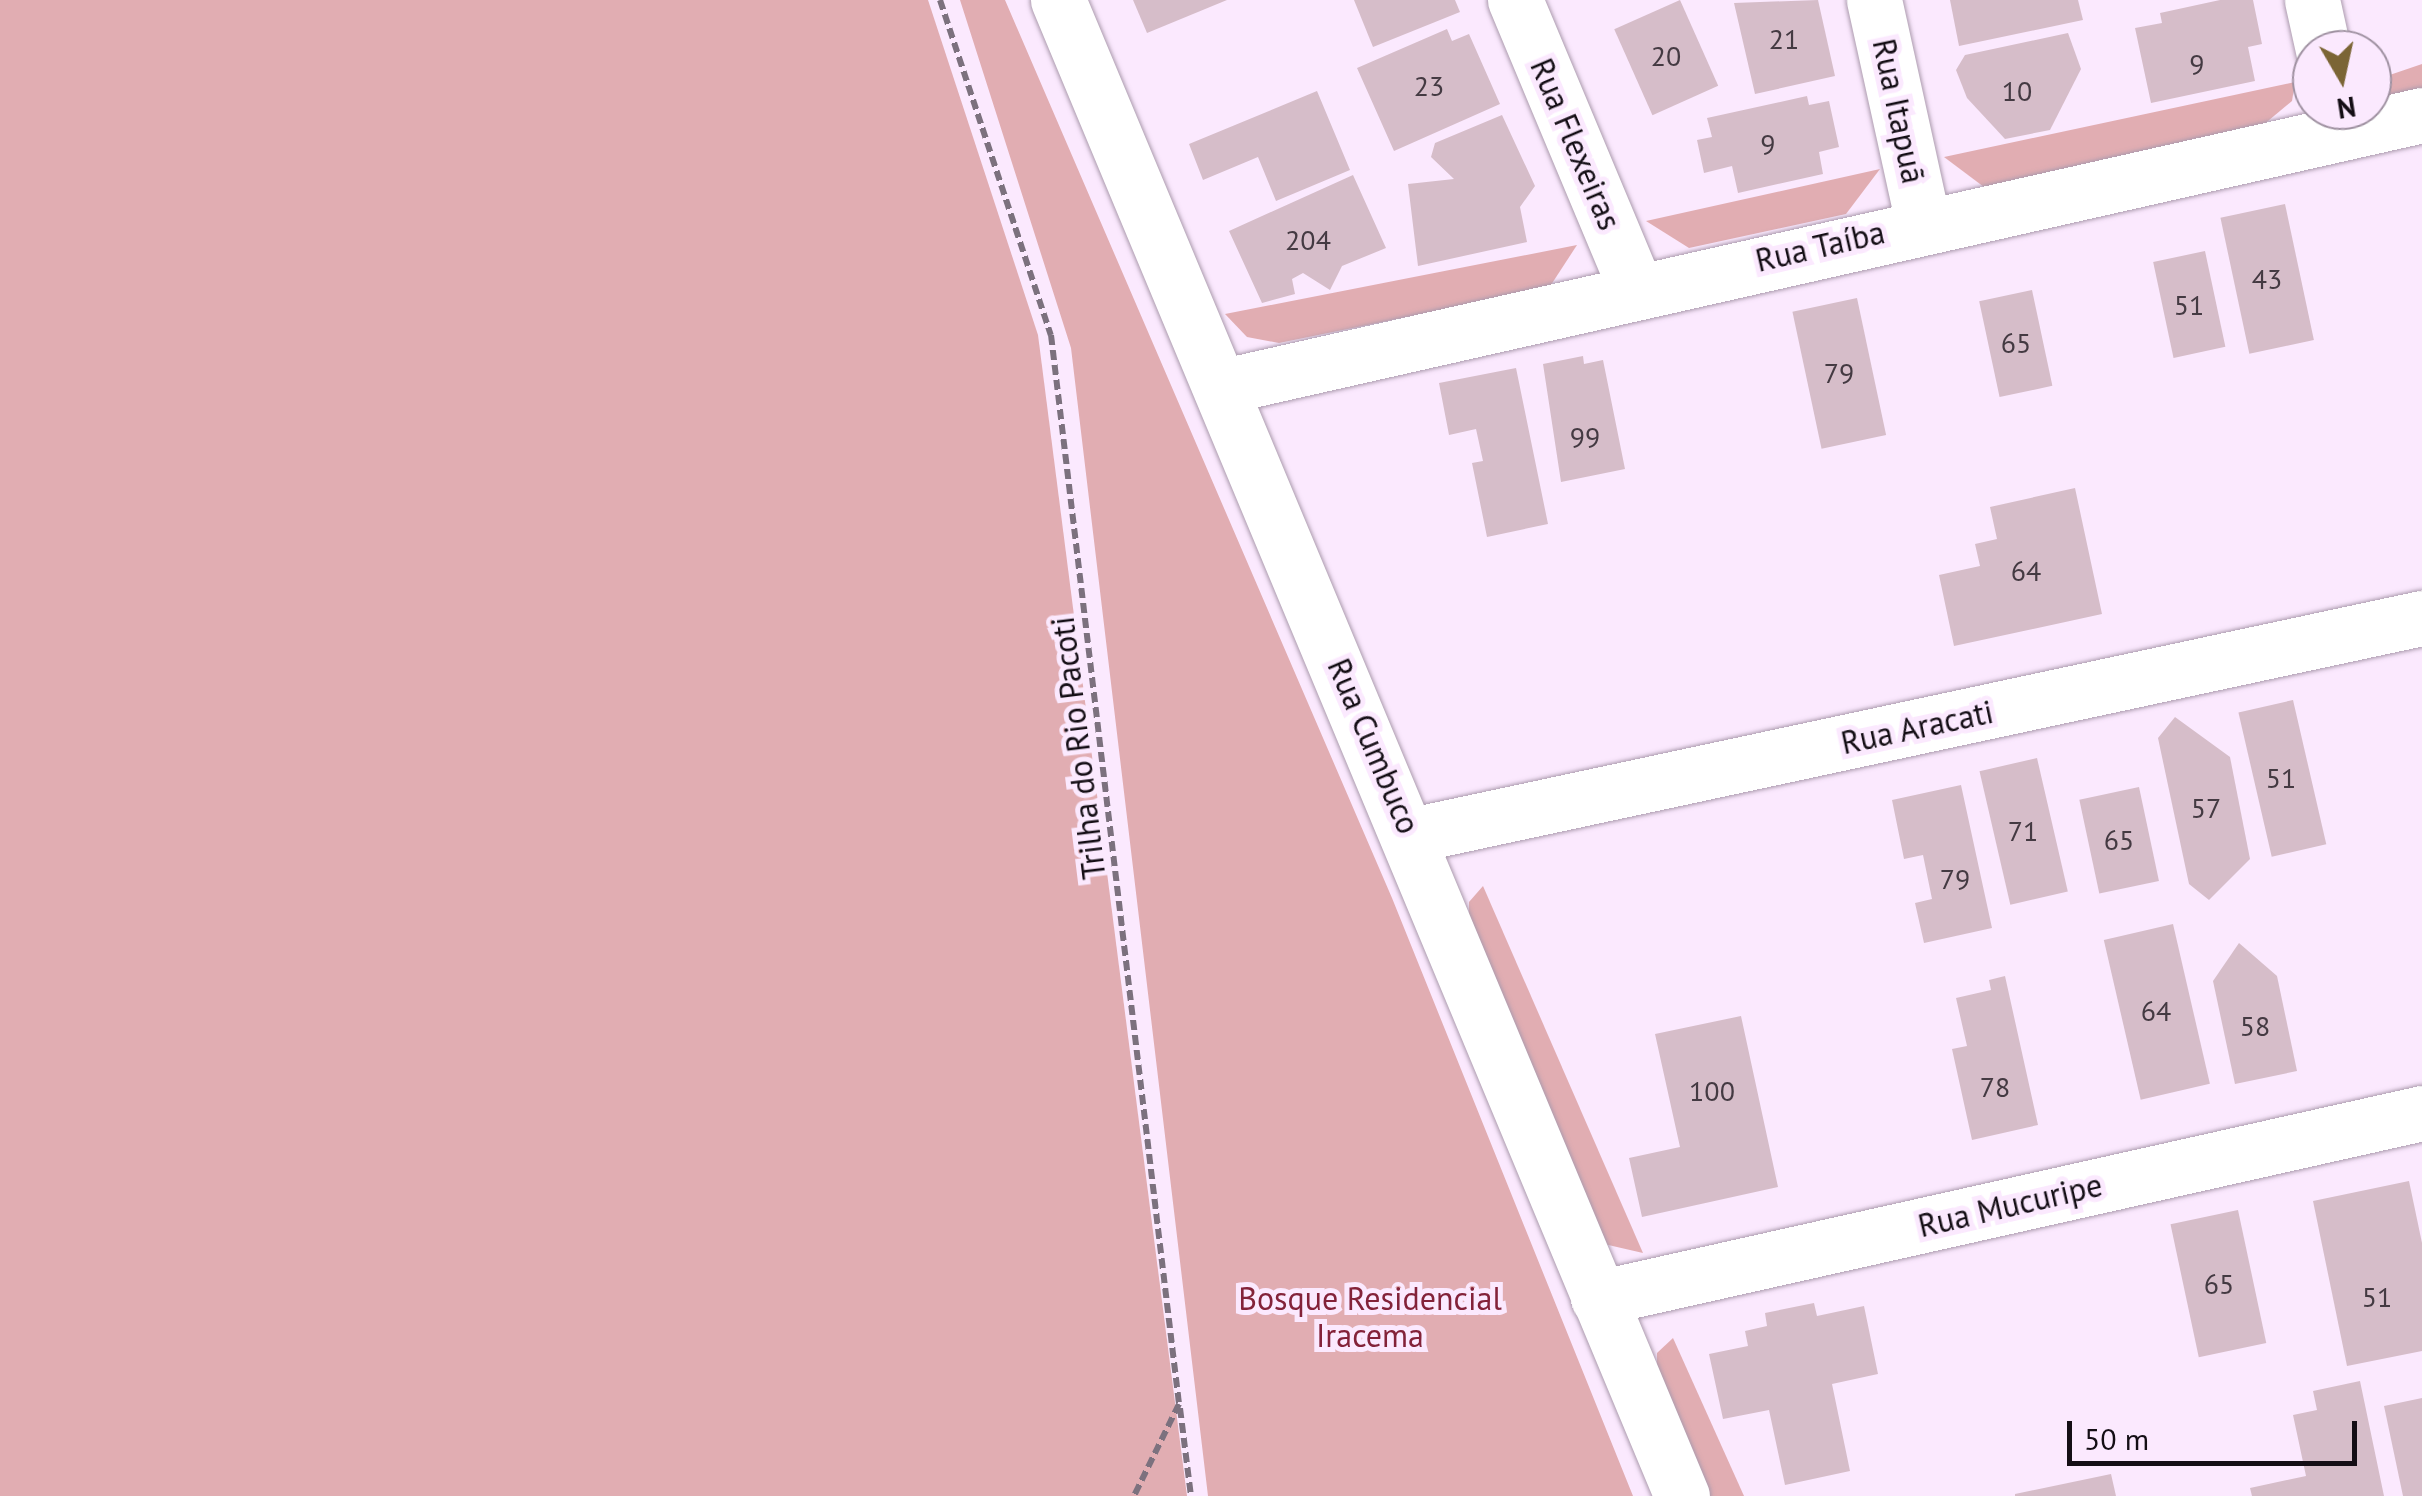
<!DOCTYPE html>
<meta charset="utf-8">
<style>
body{margin:0}
#map{position:relative;width:2422px;height:1496px;overflow:hidden;background:#fbe9fe;font-family:"PT Sans",sans-serif}
div>[style]{position:absolute}
.green>*{inset:0;background:#e1adb2}
.building>*{inset:0;background:#d6bdc9;transform-origin:0 0}
.path>*{height:6px;margin-top:-3px;transform-origin:0;background:repeating-linear-gradient(90deg,#7c717e 0 10px,transparent 0 15px)}
.roads{filter:drop-shadow(0 0 2px #ac9bae) drop-shadow(0 0 2px #ac9bae)}
.minor>*{height:55px;margin:-27.5px;padding:0 27.5px;transform-origin:27.5px;border-radius:27.5px;background:#fff}
span{translate:-50% -50%;white-space:nowrap;text-align:center;line-height:1.15;-webkit-text-stroke:10px #fbe9fe;paint-order:stroke}
.number-label{font-size:28px;color:#443a42}
.number-label span{-webkit-text-stroke-width:0}
.street-label{font-size:32px;color:#140e15}
.park-label{font-size:32px;color:#832239}
.north{position:absolute;left:2292px;top:30px;width:100px;height:100px;box-sizing:border-box;background:#fbe9fe;border:2px solid #9f91a1;border-radius:50%;rotate:171deg;font-size:28px;font-weight:700;line-height:40px;text-align:center;color:#140e15}
.north::after{content:'';display:block;margin:auto;width:35px;height:45px;background:#7b6535;clip-path:polygon(50% 0,100% 100%,50% 72%,0 100%)}
.scale{position:absolute;left:2067px;top:1421px;width:290px;height:45px;box-sizing:border-box;border:5px solid #140e15;border-top:0;padding-left:12px;font-size:30px;line-height:35px;white-space:nowrap;color:#140e15;-webkit-text-stroke:8px #fbe9fe;paint-order:stroke}
</style>
<div id="map">
<div class="green">
<div style="clip-path:polygon(0 0,928px 0,1038px 335px,1187px 1496px,0 1496px)"></div>
<div style="clip-path:polygon(960px 0,1005px 0,1392px 898px,1633px 1496px,1208px 1496px,1071px 348px)"></div>
<div style="clip-path:polygon(2422px 64px,2422px 91px,2391px 98px,2372px 81px)"></div>
<div style="clip-path:polygon(2295px 82px,2292px 101px,2262px 126px,1984px 187px,1944px 157px)"></div>
<div style="clip-path:polygon(1880px 169px,1846px 214px,1689px 248px,1646px 221px)"></div>
<div style="clip-path:polygon(1577px 245px,1549px 288px,1279px 343px,1247px 337px,1225px 314px)"></div>
<div style="clip-path:polygon(1483px 886px,1643px 1253px,1604px 1244px,1469px 926px,1469px 902px)"></div>
<div style="clip-path:polygon(1673px 1338px,1744px 1496px,1707px 1496px,1657px 1381px,1657px 1353px)"></div>
</div>
<div class="building">
<div style="clip-path:polygon(1133px 0,1227px 0,1147px 33px)"></div>
<div style="clip-path:polygon(1354px 0,1455px 0,1460px 12px,1373px 47px)"></div>
<div style="left:1680px;top:0;width:94px;height:72px;rotate:66deg"></div>
<div style="clip-path:polygon(1818px 0,1835px 76px,1755px 94px,1734px 3px)"></div>
<div style="clip-path:polygon(1950px 0,2078px 0,2083px 20px,1959px 46px)"></div>
<div style="clip-path:polygon(2220px 0,2253px 0,2262px 44px,2248px 47px,2255px 81px,2151px 103px,2135px 28px,2162px 23px,2160px 13px)"></div>
<div style="clip-path:polygon(1447px 29px,1452px 41px,1469px 34px,1500px 104px,1394px 151px,1357px 68px)"></div>
<div style="clip-path:polygon(2068px 33px,2081px 69px,2050px 130px,2005px 139px,1967px 98px,1956px 70px,1965px 55px)"></div>
<div style="clip-path:polygon(1317px 91px,1350px 170px,1276px 201px,1258px 157px,1203px 180px,1189px 144px)"></div>
<div style="clip-path:polygon(1807px 96px,1809px 105px,1829px 101px,1839px 147px,1819px 152px,1823px 174px,1738px 193px,1732px 166px,1704px 173px,1697px 140px,1712px 137px,1707px 118px)"></div>
<div style="clip-path:polygon(1502px 115px,1535px 186px,1520px 207px,1527px 242px,1418px 266px,1408px 184px,1454px 179px,1431px 157px,1435px 143px)"></div>
<div style="clip-path:polygon(1353px 175px,1386px 248px,1342px 266px,1330px 290px,1303px 273px,1292px 279px,1295px 294px,1262px 303px,1229px 231px)"></div>
<div style="left:2285px;top:204px;width:139px;height:66px;rotate:78deg"></div>
<div style="left:2205px;top:251px;width:98px;height:53px;rotate:78deg"></div>
<div style="left:2032px;top:290px;width:98px;height:54px;rotate:78deg"></div>
<div style="left:1857px;top:298px;width:140px;height:66px;rotate:78deg"></div>
<div style="clip-path:polygon(1583px 356px,1584px 364px,1603px 360px,1625px 469px,1561px 482px,1543px 364px)"></div>
<div style="clip-path:polygon(1516px 368px,1548px 524px,1487px 537px,1472px 463px,1483px 461px,1476px 429px,1449px 435px,1439px 383px)"></div>
<div style="clip-path:polygon(2075px 488px,2102px 614px,1954px 646px,1939px 575px,1980px 566px,1975px 544px,1997px 539px,1990px 507px)"></div>
<div style="left:2293px;top:700px;width:148px;height:56px;rotate:77deg"></div>
<div style="clip-path:polygon(2175px 717px,2230px 757px,2250px 859px,2209px 900px,2189px 884px,2158px 738px)"></div>
<div style="left:2037px;top:758px;width:137px;height:59px;rotate:77deg"></div>
<div style="clip-path:polygon(1961px 785px,1992px 928px,1924px 943px,1915px 903px,1932px 899px,1923px 855px,1904px 859px,1892px 800px)"></div>
<div style="left:2139px;top:787px;width:96px;height:61px;rotate:78deg"></div>
<div style="left:2173px;top:924px;width:164px;height:71px;rotate:77deg"></div>
<div style="clip-path:polygon(2239px 943px,2277px 976px,2297px 1071px,2235px 1084px,2213px 981px)"></div>
<div style="clip-path:polygon(2005px 976px,2038px 1125px,1972px 1140px,1952px 1049px,1967px 1046px,1956px 998px,1991px 990px,1989px 980px)"></div>
<div style="clip-path:polygon(1741px 1016px,1778px 1187px,1642px 1217px,1629px 1158px,1680px 1147px,1655px 1034px)"></div>
<div style="clip-path:polygon(2409px 1181px,2422px 1243px,2422px 1351px,2347px 1366px,2313px 1201px)"></div>
<div style="left:2238px;top:1210px;width:136px;height:69px;rotate:78deg"></div>
<div style="clip-path:polygon(1814px 1303px,1817px 1316px,1864px 1306px,1878px 1374px,1832px 1384px,1850px 1471px,1785px 1485px,1769px 1410px,1723px 1419px,1709px 1354px,1748px 1346px,1745px 1331px,1767px 1326px,1765px 1313px)"></div>
<div style="clip-path:polygon(2360px 1381px,2384px 1496px,2252px 1496px,2250px 1488px,2306px 1476px,2293px 1415px,2317px 1410px,2313px 1391px)"></div>
<div style="clip-path:polygon(2422px 1398px,2422px 1496px,2403px 1496px,2384px 1406px)"></div>
<div style="clip-path:polygon(2111px 1474px,2116px 1496px,2015px 1496px,2015px 1494px)"></div>
</div>
<div class="path">
<div style="left:940px;top:0;width:353px;rotate:71.7deg"></div>
<div style="left:1051px;top:335px;width:1077px;rotate:83.17deg"></div>
<div style="left:1179px;top:1404px;width:102px;rotate:116.1deg"></div>
<div style="left:1180px;top:1408px;width:89px;rotate:82.9deg"></div>
</div>
<div class="roads">
<div class="minor">
<div style="left:1058px;top:0;width:1621px;rotate:67.36deg"></div>
<div style="left:1515px;top:0;width:313px;rotate:67.3deg"></div>
<div style="left:1874px;top:0;width:227px;rotate:77.6deg"></div>
<div style="left:2312px;top:0;width:51px;rotate:77.6deg"></div>
<div style="left:1220px;top:387px;width:1232px;rotate:-12.75deg"></div>
<div style="left:1412px;top:835px;width:1033px;rotate:-12.13deg"></div>
<div style="left:1598px;top:1298px;width:845px;rotate:-12.65deg"></div>
</div>
</div>
<div class="number-label">
<span style="left:1784px;top:39px">21</span>
<span style="left:1666px;top:56px">20</span>
<span style="left:2197px;top:64px">9</span>
<span style="left:1429px;top:86px">23</span>
<span style="left:2017px;top:91px">10</span>
<span style="left:1768px;top:144px">9</span>
<span style="left:1308px;top:240px">204</span>
<span style="left:2267px;top:279px">43</span>
<span style="left:2189px;top:305px">51</span>
<span style="left:2016px;top:343px">65</span>
<span style="left:1839px;top:373px">79</span>
<span style="left:1585px;top:437px">99</span>
<span style="left:2026px;top:571px">64</span>
<span style="left:2281px;top:778px">51</span>
<span style="left:2206px;top:808px">57</span>
<span style="left:2023px;top:831px">71</span>
<span style="left:2119px;top:840px">65</span>
<span style="left:1955px;top:879px">79</span>
<span style="left:2156px;top:1011px">64</span>
<span style="left:2255px;top:1026px">58</span>
<span style="left:1995px;top:1087px">78</span>
<span style="left:1712px;top:1091px">100</span>
<span style="left:2219px;top:1284px">65</span>
<span style="left:2377px;top:1297px">51</span>
</div>
<div class="street-label">
<span style="left:1899px;top:111px;rotate:78deg">Rua Itapuã</span>
<span style="left:1576px;top:144px;rotate:67deg">Rua Flexeiras</span>
<span style="left:1820px;top:246px;rotate:-13deg">Rua Taíba</span>
<span style="left:1917px;top:727px;rotate:-12deg">Rua Aracati</span>
<span style="left:1374px;top:746px;rotate:67deg">Rua Cumbuco</span>
<span style="left:1078px;top:748px;rotate:-97deg">Trilha do Rio Pacoti</span>
<span style="left:2010px;top:1205px;rotate:-13deg">Rua Mucuripe</span>
</div>
<div class="park-label">
<span style="left:1370px;top:1317px">Bosque Residencial<br>Iracema</span>
</div>
<div class="north">N</div>
<div class="scale">50 m</div>
</div>
